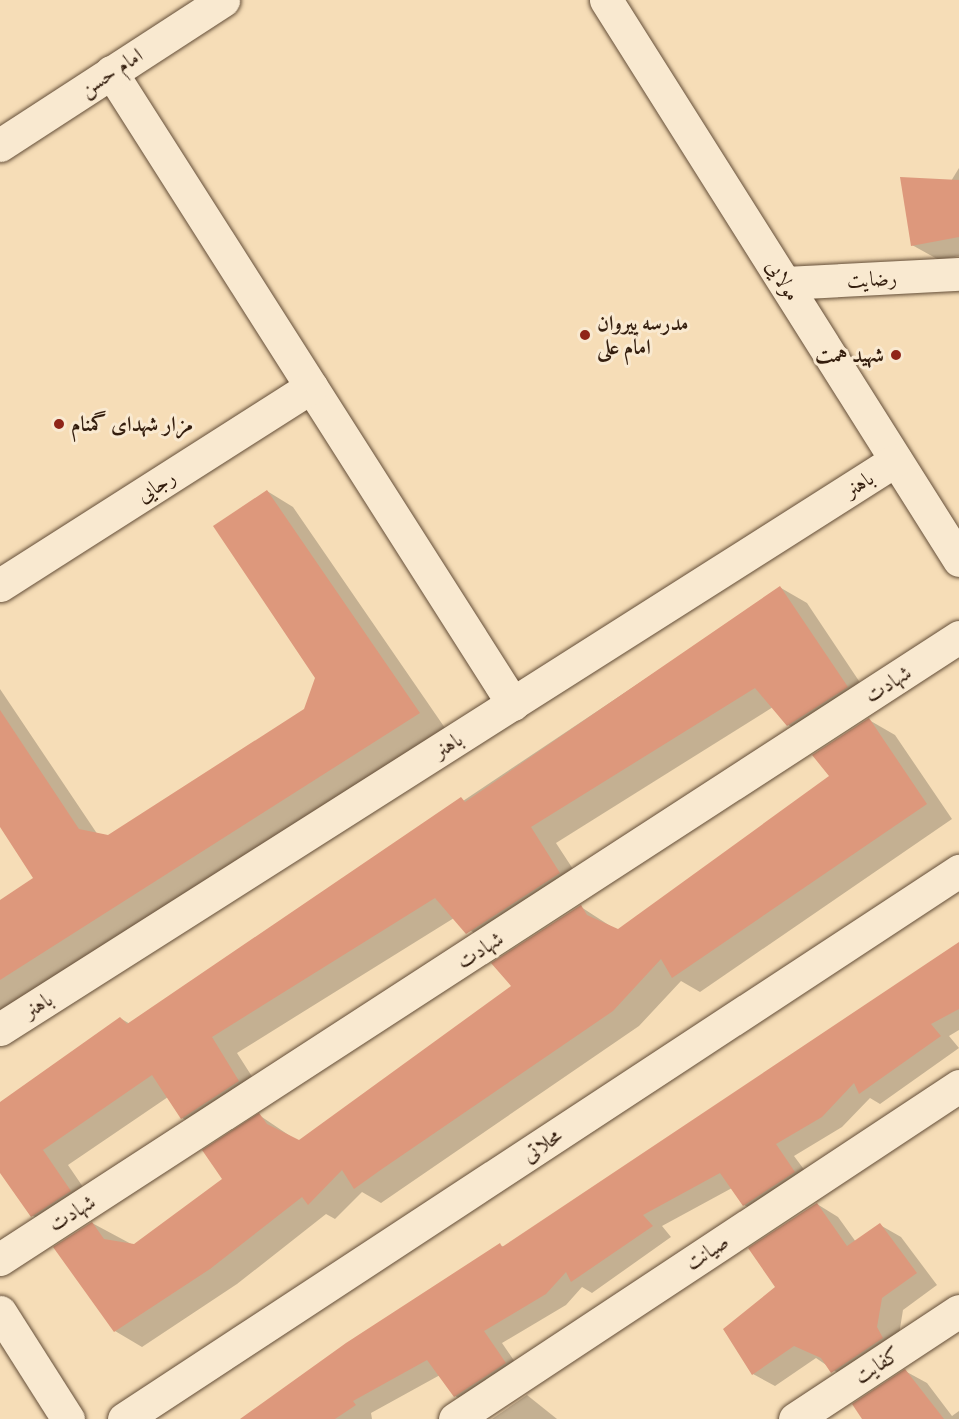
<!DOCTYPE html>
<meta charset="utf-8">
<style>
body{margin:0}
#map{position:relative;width:959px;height:1419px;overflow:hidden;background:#f6ddb7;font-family:"Gentium Book Plus",Amiri,serif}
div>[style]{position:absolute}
.shadow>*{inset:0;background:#0003}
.building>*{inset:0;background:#dd987c}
.roads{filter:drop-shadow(0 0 2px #644e38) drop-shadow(0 0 2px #644e38)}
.street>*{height:33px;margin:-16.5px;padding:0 16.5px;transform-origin:16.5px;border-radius:16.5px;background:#f9e9d0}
.dots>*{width:16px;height:16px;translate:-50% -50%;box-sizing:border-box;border:3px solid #f9e9d0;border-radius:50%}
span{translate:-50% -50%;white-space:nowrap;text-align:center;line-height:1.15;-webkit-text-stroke:6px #f9e9d0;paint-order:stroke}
.street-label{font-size:21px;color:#341e0e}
.poi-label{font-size:21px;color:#341e0e;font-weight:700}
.left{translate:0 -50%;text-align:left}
.right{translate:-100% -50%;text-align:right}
</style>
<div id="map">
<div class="shadow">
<div style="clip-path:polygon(959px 168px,959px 256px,939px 260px,912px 245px)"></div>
<div style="clip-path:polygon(267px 491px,293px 507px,445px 728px,0 1012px,0 901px,35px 879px,0 825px,0 689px,98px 835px,109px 837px,305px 710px,316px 678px)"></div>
<div style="clip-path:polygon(781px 588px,807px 603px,873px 702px,815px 740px,788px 725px,773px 707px,556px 843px,586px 889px,494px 948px,454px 918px,237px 1053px,265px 1097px,209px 1133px,182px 1118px,168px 1097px,68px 1165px,96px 1206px,58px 1231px,32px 1215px,0 1171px,0 1104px,120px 1018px,130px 1024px)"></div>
<div style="clip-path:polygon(869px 720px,895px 735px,952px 819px,700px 992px,681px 981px,639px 1026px,381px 1203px,362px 1192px,335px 1219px,326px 1214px,237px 1284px,142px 1347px,115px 1331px,55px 1247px,92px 1223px,135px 1246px,224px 1180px,259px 1115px,299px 1142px,513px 987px,581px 907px,618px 931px,831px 776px)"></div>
<div style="clip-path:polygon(959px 946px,959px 1030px,949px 1036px,959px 1048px,880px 1104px,870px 1098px,842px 1127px,794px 1156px,814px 1183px,764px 1216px,744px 1205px,732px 1188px,662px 1226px,671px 1237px,592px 1293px,582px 1287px,566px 1305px,502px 1343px,524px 1375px,475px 1407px,455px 1396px,440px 1375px,371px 1413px,372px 1419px,247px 1419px,500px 1245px,504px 1247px)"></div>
<div style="clip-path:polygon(817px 1204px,838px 1217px,856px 1242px,880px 1225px,901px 1237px,937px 1285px,903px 1310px,898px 1341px,854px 1384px,816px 1358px,775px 1386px,753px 1374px,777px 1287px)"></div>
<div style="clip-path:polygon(905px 1371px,927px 1383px,952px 1416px,959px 1411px,959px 1419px,863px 1419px)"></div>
<div style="clip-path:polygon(527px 1395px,557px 1419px,492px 1419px)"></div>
</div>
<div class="building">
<div style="clip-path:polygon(900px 177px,959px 180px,959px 237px,911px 246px)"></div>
<div style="clip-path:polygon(267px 490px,420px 713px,0 980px,0 900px,33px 878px,0 827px,0 710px,79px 829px,108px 835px,304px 709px,315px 678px,213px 526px)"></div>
<div style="clip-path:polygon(780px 586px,848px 687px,787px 726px,755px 688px,531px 827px,560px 873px,466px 934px,435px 898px,212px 1037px,239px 1081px,181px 1119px,152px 1075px,43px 1150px,71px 1191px,31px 1217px,0 1173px,0 1102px,120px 1017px,127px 1024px,461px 797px,465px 802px)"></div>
<div style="clip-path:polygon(869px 718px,927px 804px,672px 978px,661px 959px,613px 1011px,382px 1169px,354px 1189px,342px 1170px,308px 1205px,302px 1197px,210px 1269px,114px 1332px,53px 1247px,92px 1222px,104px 1239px,134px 1244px,222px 1179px,202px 1150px,259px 1113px,267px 1124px,299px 1140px,511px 986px,491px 963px,581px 905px,587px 915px,618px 929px,829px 776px,812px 755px)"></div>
<div style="clip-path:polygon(959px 942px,959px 1009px,931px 1024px,941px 1036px,859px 1094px,854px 1083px,822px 1117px,776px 1144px,795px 1172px,743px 1206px,720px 1173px,643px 1215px,653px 1226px,571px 1282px,566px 1272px,546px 1294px,484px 1331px,506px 1363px,454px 1397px,427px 1360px,353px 1401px,356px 1405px,335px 1419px,240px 1419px,346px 1343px,500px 1243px,502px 1247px)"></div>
<div style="clip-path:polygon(817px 1203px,847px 1246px,880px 1223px,917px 1273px,882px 1298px,877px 1327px,883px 1338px,831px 1373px,821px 1358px,794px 1346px,752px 1375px,723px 1329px,775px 1287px,748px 1248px)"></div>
<div style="clip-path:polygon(905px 1369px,944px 1419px,862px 1419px,852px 1404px)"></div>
</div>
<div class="roads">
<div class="street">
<div style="left:606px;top:0;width:662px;rotate:57.77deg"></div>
<div style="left:111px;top:72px;width:749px;rotate:57.54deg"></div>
<div style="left:0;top:145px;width:266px;rotate:-33deg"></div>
<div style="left:785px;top:283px;width:174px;rotate:-3deg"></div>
<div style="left:0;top:585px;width:369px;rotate:-32.5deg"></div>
<div style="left:0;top:1029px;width:1061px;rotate:-32.42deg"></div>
<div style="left:0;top:1259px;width:1143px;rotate:-32.97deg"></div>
<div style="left:0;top:1312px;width:127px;rotate:57.6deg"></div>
<div style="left:124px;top:1419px;width:999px;rotate:-33.28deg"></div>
<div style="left:455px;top:1419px;width:604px;rotate:-33.45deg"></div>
<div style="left:795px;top:1419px;width:196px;rotate:-33.4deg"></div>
</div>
</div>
<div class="dots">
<div style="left:585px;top:335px;background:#8f2418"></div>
<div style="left:896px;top:355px;background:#8f2418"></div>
<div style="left:59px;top:424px;background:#8f2418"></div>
</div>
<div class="street-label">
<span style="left:111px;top:72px;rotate:-33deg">امام حسن</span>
<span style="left:872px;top:279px;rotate:-3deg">رضایت</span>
<span style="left:783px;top:280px;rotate:58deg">مولايی</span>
<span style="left:859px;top:484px;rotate:-32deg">باهنر</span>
<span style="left:156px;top:486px;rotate:-32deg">رجایی</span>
<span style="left:888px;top:684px;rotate:-33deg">شهادت</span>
<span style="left:448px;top:745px;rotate:-32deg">باهنر</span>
<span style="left:480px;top:950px;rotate:-33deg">شهادت</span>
<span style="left:38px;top:1005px;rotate:-32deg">باهنر</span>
<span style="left:542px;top:1145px;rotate:-33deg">محلاتی</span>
<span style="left:72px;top:1213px;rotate:-32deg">شهادت</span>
<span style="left:707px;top:1252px;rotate:-33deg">صیانت</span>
<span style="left:877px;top:1365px;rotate:-33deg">کفایت</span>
</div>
<div class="poi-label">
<span class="left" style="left:597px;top:335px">مدرسه پیروان<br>امام علی</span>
<span class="right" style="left:884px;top:355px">شهید همت</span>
<span class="left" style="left:71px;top:424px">مزار شهدای گمنام</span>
</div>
</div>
